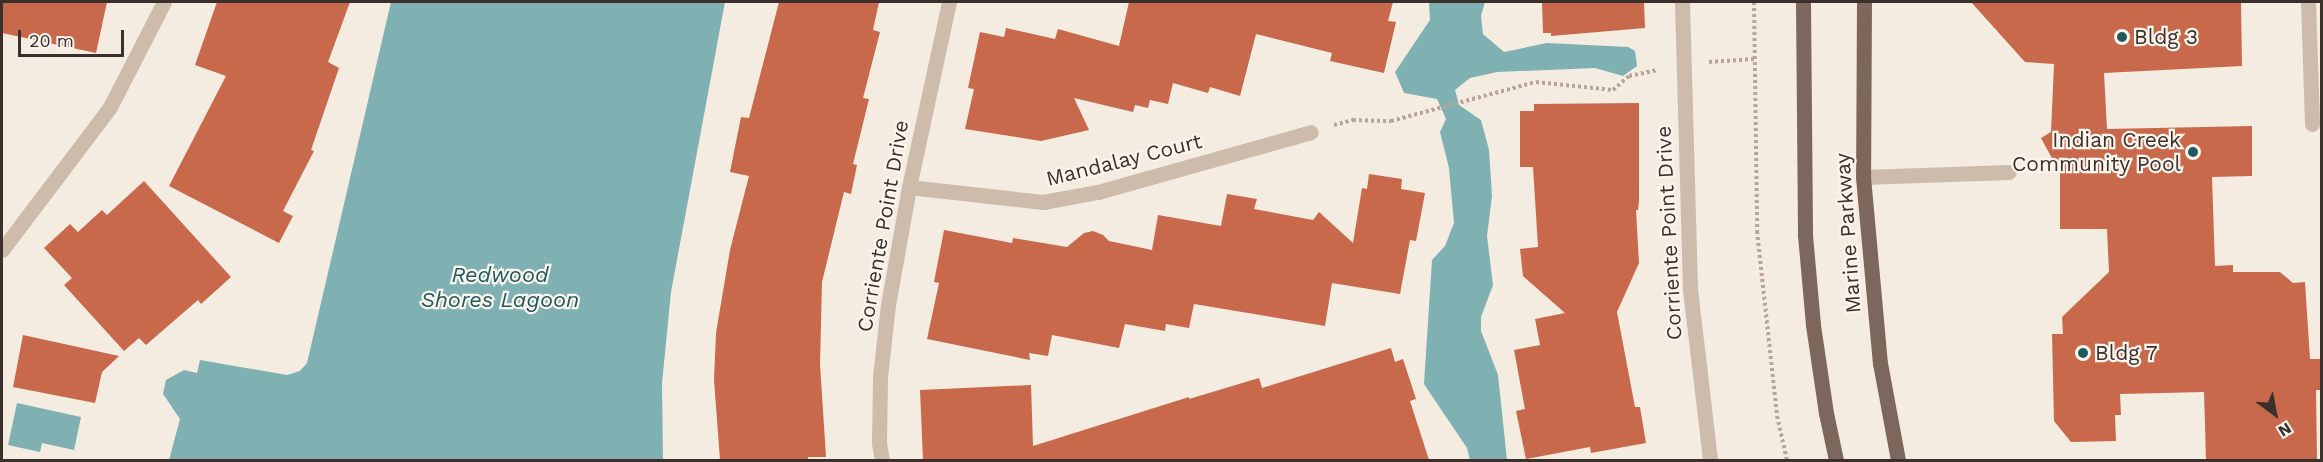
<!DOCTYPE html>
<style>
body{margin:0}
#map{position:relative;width:2323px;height:462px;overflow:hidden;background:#f4ebe1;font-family:"Work Sans",sans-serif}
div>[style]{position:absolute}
.water>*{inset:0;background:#7fb0b2}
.building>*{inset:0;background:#c8694b}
.path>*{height:4px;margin-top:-2px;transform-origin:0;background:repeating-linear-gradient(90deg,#b9a596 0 3px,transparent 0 6px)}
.minor>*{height:15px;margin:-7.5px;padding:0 7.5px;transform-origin:7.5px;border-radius:7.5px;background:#cdbbac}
.major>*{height:15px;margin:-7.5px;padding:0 7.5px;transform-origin:7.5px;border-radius:7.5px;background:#7d675c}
.dots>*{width:16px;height:16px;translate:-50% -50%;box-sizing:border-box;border:3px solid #fbf5ee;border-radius:50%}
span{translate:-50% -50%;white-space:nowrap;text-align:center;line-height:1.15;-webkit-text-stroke:4.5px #fbf5ee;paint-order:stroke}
.poi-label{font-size:21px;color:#3b302b}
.left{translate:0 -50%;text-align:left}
.right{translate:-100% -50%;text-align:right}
.street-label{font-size:21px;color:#3b302b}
.water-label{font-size:22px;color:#1f5a5e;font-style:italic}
.frame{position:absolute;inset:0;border:3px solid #3b302b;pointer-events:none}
.north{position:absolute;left:2245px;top:384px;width:60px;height:60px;-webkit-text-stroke:4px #fbf5ee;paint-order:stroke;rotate:148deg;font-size:16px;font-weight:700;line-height:24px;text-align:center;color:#3b302b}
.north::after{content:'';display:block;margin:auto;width:21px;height:27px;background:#3b302b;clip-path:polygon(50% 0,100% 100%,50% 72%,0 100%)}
.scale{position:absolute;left:18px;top:30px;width:106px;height:27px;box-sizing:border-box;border:3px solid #3b302b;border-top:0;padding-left:8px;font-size:18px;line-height:21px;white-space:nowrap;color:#3b302b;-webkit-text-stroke:4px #fbf5ee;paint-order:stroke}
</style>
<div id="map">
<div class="water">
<div style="clip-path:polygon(391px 2px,725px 2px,671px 292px,662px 383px,663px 460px,169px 460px,180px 419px,163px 394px,166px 380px,184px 370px,197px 373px,200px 360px,287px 375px,300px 371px,307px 363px)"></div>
<div style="clip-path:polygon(1429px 2px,1485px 2px,1481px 16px,1483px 34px,1504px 52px,1547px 43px,1628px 47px,1635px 51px,1637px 66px,1623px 76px,1595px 68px,1497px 72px,1470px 78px,1455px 90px,1459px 105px,1481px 120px,1489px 150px,1492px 196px,1487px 236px,1493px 285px,1481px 317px,1481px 331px,1498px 375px,1507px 460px,1470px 460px,1467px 448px,1424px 384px,1432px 260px,1445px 246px,1454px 223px,1449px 168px,1440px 132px,1446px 119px,1437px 99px,1404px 93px,1395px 72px,1430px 20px)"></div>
<div style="clip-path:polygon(17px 403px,81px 417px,74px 450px,42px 443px,40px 452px,8px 445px)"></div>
</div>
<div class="building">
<div style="clip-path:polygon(2px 2px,107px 2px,96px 53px,2px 33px)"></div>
<div style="clip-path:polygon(217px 2px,350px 2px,328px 62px,339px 68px,311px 150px,314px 151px,283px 211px,293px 216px,279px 243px,169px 186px,226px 76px,195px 65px)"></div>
<div style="clip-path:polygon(779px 2px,879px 2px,873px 30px,880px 32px,863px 98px,869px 99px,853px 164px,857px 165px,851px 194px,844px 192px,822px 282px,820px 364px,826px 457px,808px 457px,808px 460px,720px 460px,714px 380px,716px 333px,730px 250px,749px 176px,730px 172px,741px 117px,749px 118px)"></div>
<div style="clip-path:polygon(1129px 2px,1393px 2px,1388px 21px,1396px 22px,1384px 73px,1330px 61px,1332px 53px,1256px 34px,1240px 96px,1210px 87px,1208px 93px,1173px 83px,1168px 104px,1150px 100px,1148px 108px,1135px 105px,1133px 112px,1074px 98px,1089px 130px,1041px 141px,965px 129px,974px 89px,968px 88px,980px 32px,1004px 37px,1006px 28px,1055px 39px,1058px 29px,1119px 46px)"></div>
<div style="clip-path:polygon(1542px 2px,1644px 2px,1645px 28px,1551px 36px,1551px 33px,1543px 33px)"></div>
<div style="clip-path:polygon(1971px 2px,2241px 2px,2242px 66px,2104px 73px,2107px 129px,2252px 126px,2252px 176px,2212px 177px,2215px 266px,2233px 265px,2233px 272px,2280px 272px,2293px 283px,2305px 282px,2310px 359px,2322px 359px,2322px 390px,2316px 390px,2317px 460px,2206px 460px,2204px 392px,2120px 394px,2121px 415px,2115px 415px,2116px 441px,2071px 442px,2054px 421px,2052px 334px,2063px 334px,2062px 317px,2109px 272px,2107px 229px,2060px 229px,2060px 173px,2041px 138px,2051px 132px,2054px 64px,2025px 62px)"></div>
<div style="clip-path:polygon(1639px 103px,1639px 201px,1638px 210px,1636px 210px,1639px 263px,1617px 312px,1635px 407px,1640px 407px,1646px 443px,1591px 453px,1590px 447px,1526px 459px,1516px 411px,1525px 409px,1514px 350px,1540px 345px,1535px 319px,1565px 313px,1523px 276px,1520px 249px,1538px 247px,1533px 167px,1520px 167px,1520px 111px,1534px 111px,1534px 104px)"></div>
<div style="clip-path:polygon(1369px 174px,1402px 179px,1401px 189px,1425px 193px,1416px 241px,1410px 240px,1400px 294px,1332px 283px,1325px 326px,1194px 304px,1189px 328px,1166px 324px,1165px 331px,1125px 324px,1119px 348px,1052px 335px,1048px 356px,1029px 353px,1030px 360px,927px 339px,939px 283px,934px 282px,944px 230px,1012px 243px,1013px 238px,1067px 247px,1084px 233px,1093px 231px,1103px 235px,1109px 241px,1152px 250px,1158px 215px,1221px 226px,1227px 194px,1257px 199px,1254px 209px,1313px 220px,1319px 212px,1353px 243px,1362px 188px,1367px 189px)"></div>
<div style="clip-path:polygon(144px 181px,231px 277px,201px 304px,198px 300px,146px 345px,139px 338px,124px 351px,64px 285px,72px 278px,44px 248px,70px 224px,78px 232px,102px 210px,107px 215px)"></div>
<div style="clip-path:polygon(23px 335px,119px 356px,102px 372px,95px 403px,13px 387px)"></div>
<div style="clip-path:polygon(1391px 348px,1395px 362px,1403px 359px,1416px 399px,1410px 401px,1429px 460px,923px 460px,920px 390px,1031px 385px,1033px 446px,1189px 397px,1189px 399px,1259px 378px,1262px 388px)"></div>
</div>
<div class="path">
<div style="left:1754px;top:2px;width:229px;rotate:89.2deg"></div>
<div style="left:1757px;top:231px;width:186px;rotate:83.8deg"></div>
<div style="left:1777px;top:416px;width:45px;rotate:77.2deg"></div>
<div style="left:1709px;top:62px;width:45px;rotate:-3.8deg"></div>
<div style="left:1334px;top:125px;width:20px;rotate:-15deg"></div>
<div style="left:1353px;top:120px;width:38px;rotate:2deg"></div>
<div style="left:1391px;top:121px;width:150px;rotate:-15.1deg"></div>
<div style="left:1536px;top:82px;width:77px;rotate:5.9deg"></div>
<div style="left:1613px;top:90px;width:21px;rotate:-41deg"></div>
<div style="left:1629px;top:76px;width:30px;rotate:-12deg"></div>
<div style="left:2322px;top:225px;width:47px;rotate:90deg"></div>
</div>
<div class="minor">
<div style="left:1682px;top:2px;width:287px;rotate:88.4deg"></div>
<div style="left:1690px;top:289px;width:172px;rotate:83.3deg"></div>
<div style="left:2308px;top:2px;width:122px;rotate:88.1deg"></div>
<div style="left:1863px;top:177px;width:146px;rotate:-2deg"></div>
<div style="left:909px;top:187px;width:135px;rotate:6.4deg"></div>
<div style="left:1043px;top:202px;width:56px;rotate:-10.3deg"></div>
<div style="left:1098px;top:192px;width:221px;rotate:-15.7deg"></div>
<div style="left:2px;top:250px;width:179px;rotate:-52.9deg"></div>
<div style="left:110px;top:107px;width:118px;rotate:-62.8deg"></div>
<div style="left:882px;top:460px;width:17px;rotate:-100deg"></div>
<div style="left:879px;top:443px;width:66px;rotate:-89.1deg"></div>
<div style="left:880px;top:377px;width:72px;rotate:-83.7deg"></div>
<div style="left:888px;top:305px;width:120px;rotate:-79.9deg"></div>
<div style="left:909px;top:187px;width:189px;rotate:-77.8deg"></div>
</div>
<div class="major">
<div style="left:1803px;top:2px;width:233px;rotate:89.5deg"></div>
<div style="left:1805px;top:235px;width:90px;rotate:84.9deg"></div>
<div style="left:1813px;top:325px;width:89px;rotate:81.6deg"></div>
<div style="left:1826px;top:413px;width:48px;rotate:78deg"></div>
<div style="left:1864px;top:2px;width:175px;rotate:90.3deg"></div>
<div style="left:1863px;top:177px;width:187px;rotate:84.8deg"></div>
<div style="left:1880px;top:363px;width:99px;rotate:79.5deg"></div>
</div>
<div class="dots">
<div style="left:2122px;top:37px;background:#1f5a5e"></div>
<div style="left:2193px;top:152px;background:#1f5a5e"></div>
<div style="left:2083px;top:353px;background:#1f5a5e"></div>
</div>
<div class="poi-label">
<span class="left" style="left:2134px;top:37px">Bldg 3</span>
<span class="right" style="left:2181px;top:152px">Indian Creek<br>Community Pool</span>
<span class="left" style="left:2095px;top:353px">Bldg 7</span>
</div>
<div class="street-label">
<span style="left:1124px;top:160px;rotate:-14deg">Mandalay Court</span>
<span style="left:883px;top:226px;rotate:-80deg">Corriente Point Drive</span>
<span style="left:1669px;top:233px;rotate:-93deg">Corriente Point Drive</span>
<span style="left:1848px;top:233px;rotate:-94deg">Marine Parkway</span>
</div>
<div class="water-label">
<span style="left:500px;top:287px">Redwood<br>Shores Lagoon</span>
</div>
<div class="frame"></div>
<div class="north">N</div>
<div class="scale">20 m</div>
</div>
